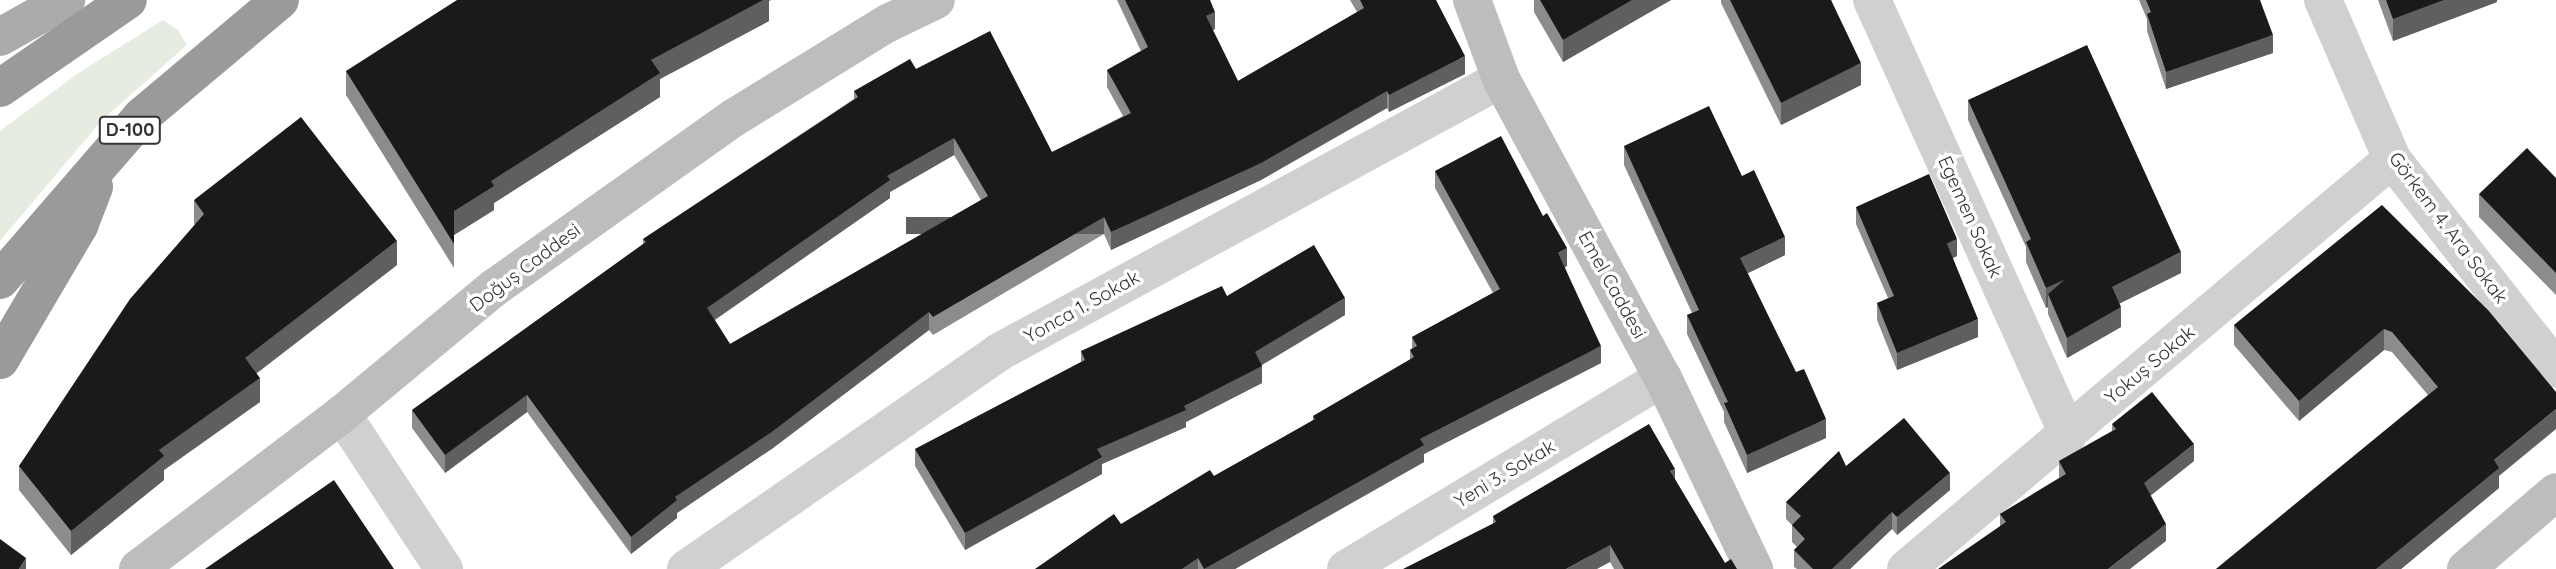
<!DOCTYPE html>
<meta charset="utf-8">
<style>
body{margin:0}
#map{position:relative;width:2556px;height:569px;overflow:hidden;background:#fff;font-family:Quicksand,sans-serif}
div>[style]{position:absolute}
.green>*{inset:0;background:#e6ecdf}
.street>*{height:38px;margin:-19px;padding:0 19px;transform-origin:19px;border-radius:19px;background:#d0d0d0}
.secondary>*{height:38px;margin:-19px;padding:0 19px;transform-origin:19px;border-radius:19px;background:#bdbdbd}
.primary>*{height:38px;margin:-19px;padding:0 19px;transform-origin:19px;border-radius:19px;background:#ababab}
.highway>*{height:38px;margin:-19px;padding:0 19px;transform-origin:19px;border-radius:19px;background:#9a9a9a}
.wall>*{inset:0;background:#8c8c8c}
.shaded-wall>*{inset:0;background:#5f5f5f;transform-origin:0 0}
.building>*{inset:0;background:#1a1a1a}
span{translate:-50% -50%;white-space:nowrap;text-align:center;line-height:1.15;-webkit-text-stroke:7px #fff;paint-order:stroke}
.shield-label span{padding:2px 5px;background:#fff;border:2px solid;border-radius:5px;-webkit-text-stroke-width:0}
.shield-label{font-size:18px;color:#333;font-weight:700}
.street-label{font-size:19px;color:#333}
</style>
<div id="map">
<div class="green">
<div style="clip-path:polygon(163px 20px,178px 30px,187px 45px,101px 121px,0 241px,0 131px,80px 72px)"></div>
</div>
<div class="street">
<div style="left:1872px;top:0;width:477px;rotate:65.7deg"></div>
<div style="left:2323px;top:0;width:173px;rotate:66.5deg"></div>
<div style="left:2392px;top:159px;width:266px;rotate:52deg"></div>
<div style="left:342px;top:414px;width:186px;rotate:56.7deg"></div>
<div style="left:686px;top:569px;width:381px;rotate:-34.7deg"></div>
<div style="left:999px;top:352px;width:571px;rotate:-28.54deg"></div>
<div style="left:1346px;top:569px;width:370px;rotate:-31.1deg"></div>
<div style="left:1906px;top:569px;width:636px;rotate:-40.15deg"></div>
</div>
<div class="secondary">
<div style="left:1472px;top:0;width:84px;rotate:69.8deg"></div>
<div style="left:1501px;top:79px;width:340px;rotate:61.6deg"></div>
<div style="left:1663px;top:378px;width:212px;rotate:64.5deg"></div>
<div style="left:138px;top:569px;width:256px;rotate:-37.2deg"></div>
<div style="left:342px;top:414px;width:197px;rotate:-39.7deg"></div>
<div style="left:494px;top:288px;width:296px;rotate:-35.4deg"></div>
<div style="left:735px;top:117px;width:180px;rotate:-31.6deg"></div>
<div style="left:888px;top:23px;width:53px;rotate:-25.6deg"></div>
<div style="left:2466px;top:569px;width:118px;rotate:-40.5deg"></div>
</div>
<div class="primary">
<div style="left:0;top:37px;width:76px;rotate:-29.3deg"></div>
</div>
<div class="highway">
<div style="left:0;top:88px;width:155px;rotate:-34.5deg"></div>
<div style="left:0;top:280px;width:217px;rotate:-49.1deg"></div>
<div style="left:142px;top:116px;width:180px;rotate:-40deg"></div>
<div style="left:0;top:360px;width:156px;rotate:-59.5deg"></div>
<div style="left:79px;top:226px;width:42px;rotate:-69deg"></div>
</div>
<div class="wall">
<div style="clip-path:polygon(evenodd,1117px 0,1210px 0,1215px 29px,1213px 30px,1238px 81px,1357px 12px,1350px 0,1436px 0,1465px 74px,1389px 112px,1387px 108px,1261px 180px,1111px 250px,1104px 234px,933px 335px,929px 330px,773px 448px,677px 513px,677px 518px,631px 554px,527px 412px,445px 473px,412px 428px,412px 410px,643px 244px,643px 239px,854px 99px,854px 91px,916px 69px,1052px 152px,1123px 116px,1107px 87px,1107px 70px,1141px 51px,1117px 0,954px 155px,981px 200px,730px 344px,715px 320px,890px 198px,890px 192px,954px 155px)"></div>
<div style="clip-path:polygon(1534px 0,1671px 0,1563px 62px,1534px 12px)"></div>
<div style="clip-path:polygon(1721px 0,1831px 0,1861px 85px,1781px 125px,1721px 3px)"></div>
<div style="clip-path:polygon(2139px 0,2260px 0,2273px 53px,2166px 89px,2147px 31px,2147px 19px)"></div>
<div style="clip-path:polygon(2378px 0,2497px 0,2497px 2px,2393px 41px)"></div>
<div style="clip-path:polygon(769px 1px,769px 21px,660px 79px,660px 97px,494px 203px,494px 210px,454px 235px,454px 268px,346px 95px,346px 71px)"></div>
<div style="clip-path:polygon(1968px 100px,2181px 273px,2119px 304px,2121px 327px,2067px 358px,2048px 314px,2048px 307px,2046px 308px,2026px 262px,2026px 247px,1968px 120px)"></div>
<div style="clip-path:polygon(1624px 146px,1742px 176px,1785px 255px,1748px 273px,1826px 438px,1747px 473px,1724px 422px,1724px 412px,1687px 334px,1687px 315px,1692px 313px,1624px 165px)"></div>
<div style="clip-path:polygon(1435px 171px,1567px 266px,1565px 267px,1601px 363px,1424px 454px,1424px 462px,1235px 569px,1035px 569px,1214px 476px,1313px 421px,1313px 416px,1410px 360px,1410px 350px,1412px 348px,1412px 337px,1493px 293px,1435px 188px)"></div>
<div style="clip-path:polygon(2556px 178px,2556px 295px,2479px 217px,2479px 194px)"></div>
<div style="clip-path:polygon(194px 200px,397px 265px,256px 374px,260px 402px,164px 470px,164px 480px,71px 555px,19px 490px,19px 466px,195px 225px,194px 224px)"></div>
<div style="clip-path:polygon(2382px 205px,2499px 476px,2499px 488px,2401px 569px,2216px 569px,2428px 395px,2392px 352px,2384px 350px,2299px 421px,2234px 345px,2234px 325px)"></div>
<div style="clip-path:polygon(1856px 207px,1957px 256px,1953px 258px,1978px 337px,1897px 370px,1877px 320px,1877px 303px,1888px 298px,1856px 224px)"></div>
<div style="clip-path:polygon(1227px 296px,1345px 315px,1262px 365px,1262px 383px,1186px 422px,1186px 427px,1102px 464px,1102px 474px,965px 550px,915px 466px,915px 449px,1081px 362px,1081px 351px)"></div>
<div style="clip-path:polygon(2112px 424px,2194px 461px,2150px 495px,2166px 541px,2000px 526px,2000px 514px,2059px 478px,2059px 461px,2112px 431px)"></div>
<div style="clip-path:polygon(1846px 466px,1950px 490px,1897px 535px,1892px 529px,1850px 569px,1797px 569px,1794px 567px,1794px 550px,1797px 547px,1792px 542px,1792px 525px,1786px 519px,1786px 502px)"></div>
<div style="clip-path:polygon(1675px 479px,1725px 563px,1737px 569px,1614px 569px,1610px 562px,1493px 524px,1493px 516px)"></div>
</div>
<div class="shaded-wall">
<div style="clip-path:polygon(761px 0,771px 0,769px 1px,769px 21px,660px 79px,660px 97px,494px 203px,494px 210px,454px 235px,454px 211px,491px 181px,651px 60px)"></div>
<div style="clip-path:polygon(1632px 0,1671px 0,1563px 62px,1563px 40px)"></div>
<div style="clip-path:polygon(2444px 0,2497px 0,2497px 2px,2393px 41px,2393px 19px)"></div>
<div style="clip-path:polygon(1215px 12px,1215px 29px,1206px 33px,1206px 16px)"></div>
<div style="clip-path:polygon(2273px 35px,2273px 53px,2166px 89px,2166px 72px)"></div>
<div style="clip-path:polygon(1465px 56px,1465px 74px,1389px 112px,1389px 95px)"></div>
<div style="clip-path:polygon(1861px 63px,1861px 85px,1781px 125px,1781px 103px)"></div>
<div style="clip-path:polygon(1387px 91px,1387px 108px,1261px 180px,1111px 250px,1111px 232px)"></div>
<div style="clip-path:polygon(954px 138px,954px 155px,890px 192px,890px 198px,707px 325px,707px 308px,887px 176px)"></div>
<div style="left:1104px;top:217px;width:17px;height:198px;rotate:90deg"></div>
<div style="clip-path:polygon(1785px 237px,1785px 255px,1740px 277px,1740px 258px)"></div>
<div style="clip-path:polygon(1957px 239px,1957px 256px,1947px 261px,1947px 244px)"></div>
<div style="clip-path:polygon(397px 241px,397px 265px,245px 382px,245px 358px)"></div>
<div style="clip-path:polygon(1567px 248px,1567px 266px,1558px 270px,1558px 253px)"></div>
<div style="clip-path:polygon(2181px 252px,2181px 273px,2112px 307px,2112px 287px)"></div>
<div style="clip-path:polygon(2064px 280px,2048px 294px,2048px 307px,2046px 308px,2046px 288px)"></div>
<div style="clip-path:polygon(1345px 298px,1345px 315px,1255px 369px,1255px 352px)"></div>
<div style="clip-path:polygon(2121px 307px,2121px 327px,2067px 358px,2067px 338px)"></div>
<div style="clip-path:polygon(929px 312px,929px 330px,773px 448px,677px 513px,677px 518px,631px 554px,631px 537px,675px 497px)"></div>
<div style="clip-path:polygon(1978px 319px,1978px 337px,1897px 370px,1897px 353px)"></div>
<div style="clip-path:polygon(2384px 329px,2384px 350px,2299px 421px,2299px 401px)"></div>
<div style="clip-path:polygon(1601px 346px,1601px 363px,1424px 454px,1424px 462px,1235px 569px,1204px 569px,1420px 439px)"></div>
<div style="clip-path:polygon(1262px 366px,1262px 383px,1186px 422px,1186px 427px,1102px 464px,1102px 474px,965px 550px,965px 533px,1097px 449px)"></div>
<div style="clip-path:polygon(260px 378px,260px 402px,164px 470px,164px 480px,71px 555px,71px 531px,159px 450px)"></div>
<div style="clip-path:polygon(527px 395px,527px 412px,445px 473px,445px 455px)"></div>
<div style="clip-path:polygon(2556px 409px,2556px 429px,2499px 476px,2499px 488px,2401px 569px,2376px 569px,2494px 460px)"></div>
<div style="clip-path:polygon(1826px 419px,1826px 438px,1747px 473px,1747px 455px)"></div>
<div style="clip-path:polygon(2194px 444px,2194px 461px,2144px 501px,2144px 483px)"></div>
<div style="clip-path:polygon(1675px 469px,1675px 486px,1670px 471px)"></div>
<div style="clip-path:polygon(1950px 473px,1950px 490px,1897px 535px,1897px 517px)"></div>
<div style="clip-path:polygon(1892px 512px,1892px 529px,1850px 569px,1832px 569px)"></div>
<div style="clip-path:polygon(2166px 524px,2166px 541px,2130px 569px,2108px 569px)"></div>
<div style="clip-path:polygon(1610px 545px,1610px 562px,1597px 569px,1566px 569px)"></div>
<div style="clip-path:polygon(26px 558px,26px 569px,19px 569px)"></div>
<div style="clip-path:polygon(1198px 558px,1198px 569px,1182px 569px)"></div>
</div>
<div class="building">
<div style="clip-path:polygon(457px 0,763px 0,651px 60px,660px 73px,491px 181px,494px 186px,454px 211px,454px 244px,346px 71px)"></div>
<div style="clip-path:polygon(evenodd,1125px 0,1210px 0,1215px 12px,1206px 16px,1238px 81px,1364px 8px,1360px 0,1436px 0,1465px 56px,1389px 95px,1387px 91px,1261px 163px,1111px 232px,1104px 217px,933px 317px,929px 312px,773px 431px,675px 497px,677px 500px,631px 537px,527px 395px,445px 455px,412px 410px,646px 242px,643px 239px,858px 97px,854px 91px,910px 59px,916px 69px,990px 31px,1052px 152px,1131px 113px,1107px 70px,1148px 47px,1125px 0,954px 138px,988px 196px,730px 344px,707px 308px,890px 180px,887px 176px,954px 138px)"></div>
<div style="clip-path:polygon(1540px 0,1632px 0,1563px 40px)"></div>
<div style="clip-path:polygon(1730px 0,1831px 0,1861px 63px,1781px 103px)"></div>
<div style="clip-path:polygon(2146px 0,2260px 0,2273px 35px,2166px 72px,2147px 14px,2151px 12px)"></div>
<div style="clip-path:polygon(2386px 0,2444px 0,2393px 19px)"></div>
<div style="clip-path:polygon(2087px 45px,2181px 252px,2112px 287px,2121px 307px,2067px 338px,2048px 294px,2064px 280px,2046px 288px,2026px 242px,2031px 239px,1968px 100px)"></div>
<div style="clip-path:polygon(1709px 106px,1742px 176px,1754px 170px,1785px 237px,1740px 258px,1796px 372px,1804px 369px,1826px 419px,1747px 455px,1724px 403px,1728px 402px,1687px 315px,1699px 310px,1624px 146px)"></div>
<div style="clip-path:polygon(301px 117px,397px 241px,245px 358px,260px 378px,159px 450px,164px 456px,71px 531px,19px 466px,130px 299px,204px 214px,194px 200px)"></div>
<div style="clip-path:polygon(1501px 136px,1543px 216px,1547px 213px,1567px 248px,1558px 253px,1601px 346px,1420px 439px,1424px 445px,1204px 569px,1198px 558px,1182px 569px,1035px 569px,1114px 514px,1121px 524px,1210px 470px,1214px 476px,1315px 419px,1313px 416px,1414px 357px,1410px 350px,1417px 346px,1412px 337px,1500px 289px,1435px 171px)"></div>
<div style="clip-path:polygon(2527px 148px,2556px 178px,2556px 273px,2479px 194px)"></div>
<div style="clip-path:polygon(1929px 174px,1957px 239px,1947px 244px,1978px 319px,1897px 353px,1877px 303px,1894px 296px,1856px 207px)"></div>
<div style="clip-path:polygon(2382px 205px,2488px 310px,2556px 392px,2556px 409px,2494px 460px,2499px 468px,2376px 569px,2216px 569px,2438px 387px,2392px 332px,2384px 329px,2299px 401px,2234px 325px)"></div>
<div style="clip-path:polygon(1314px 245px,1345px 298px,1255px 352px,1262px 366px,1184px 406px,1186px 410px,1097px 449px,1102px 457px,965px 533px,915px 449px,1085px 360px,1081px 351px,1222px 286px,1227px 296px)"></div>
<div style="clip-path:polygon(2152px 392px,2194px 444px,2144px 483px,2166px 524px,2108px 569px,1938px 569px,2006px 522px,2000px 514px,2066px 474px,2059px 461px,2116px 429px,2112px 424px)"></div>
<div style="clip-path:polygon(1904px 418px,1950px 473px,1897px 517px,1892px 512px,1832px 569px,1813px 569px,1794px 550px,1805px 539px,1792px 525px,1801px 516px,1786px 502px,1839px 451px,1846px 466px)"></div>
<div style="clip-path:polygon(1649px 424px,1675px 469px,1670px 471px,1725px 563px,1731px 559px,1737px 569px,1624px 569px,1610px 545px,1566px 569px,1403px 569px,1496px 522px,1493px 516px)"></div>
<div style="clip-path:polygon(334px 480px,394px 569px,205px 569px)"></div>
<div style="clip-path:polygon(0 539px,26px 558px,19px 569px,0 569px)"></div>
</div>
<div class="shield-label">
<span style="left:130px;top:130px">D-100</span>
</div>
<div class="street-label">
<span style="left:1970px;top:217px;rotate:66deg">Egemen Sokak</span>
<span style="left:2448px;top:228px;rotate:53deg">Görkem 4. Ara Sokak</span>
<span style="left:525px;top:268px;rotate:-37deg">Doğuş Caddesi</span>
<span style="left:1612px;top:285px;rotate:61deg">Emel Caddesi</span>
<span style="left:1082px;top:307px;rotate:-29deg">Yonca 1. Sokak</span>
<span style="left:2150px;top:365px;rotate:-40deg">Yokuş Sokak</span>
<span style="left:1505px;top:474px;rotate:-31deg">Yeni 3. Sokak</span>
</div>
</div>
